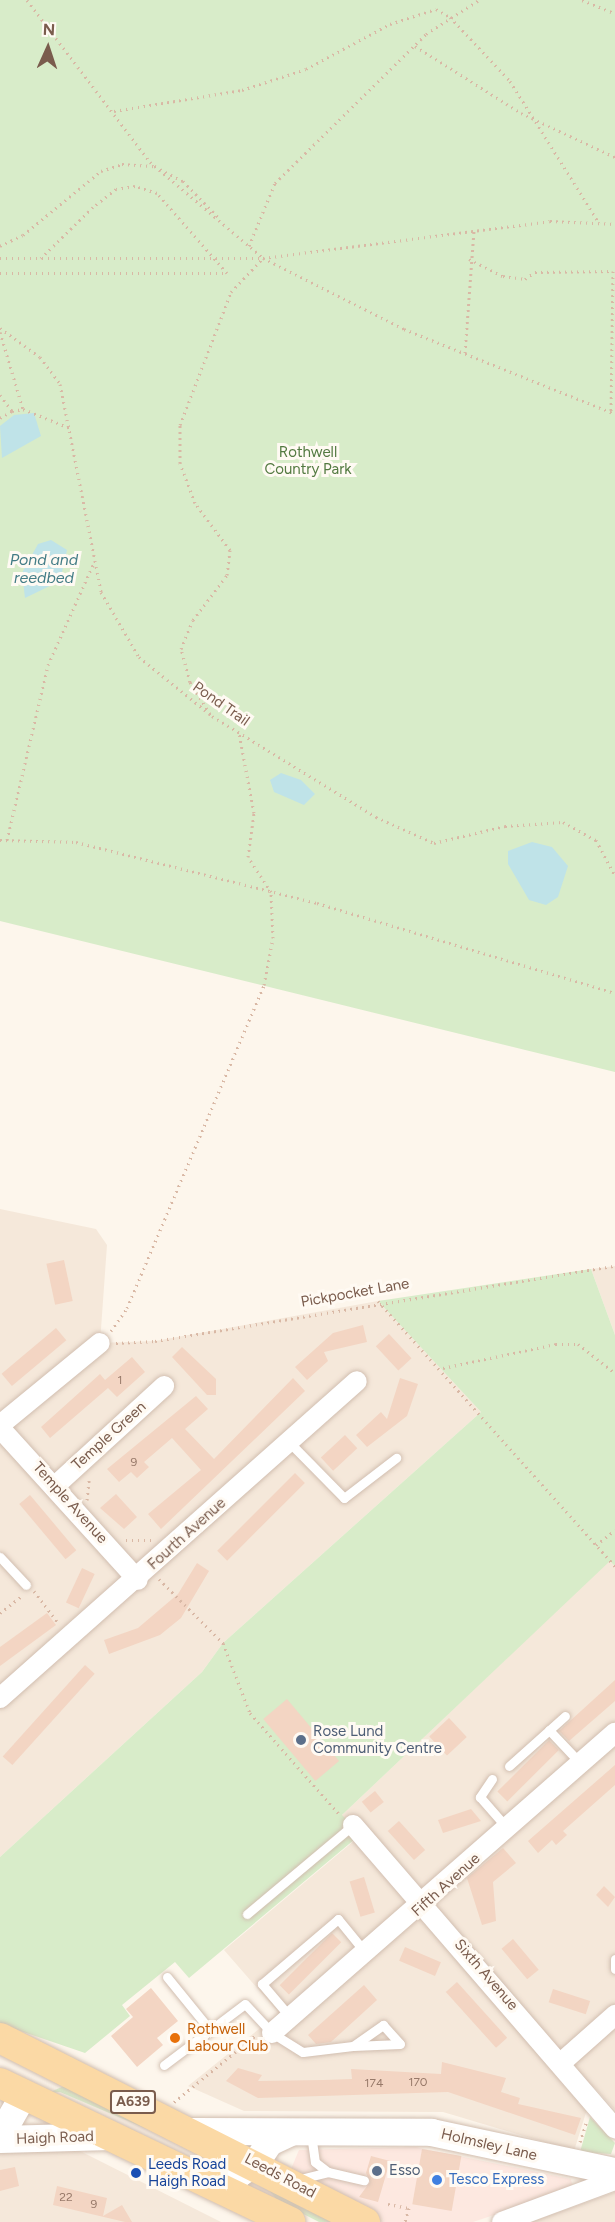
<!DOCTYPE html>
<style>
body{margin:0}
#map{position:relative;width:615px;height:2222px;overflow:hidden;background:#fdf6ec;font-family:Figtree,sans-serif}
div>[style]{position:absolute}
.residential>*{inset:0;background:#f5e8da}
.commercial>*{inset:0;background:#fde8e0}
.green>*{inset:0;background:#d8ecc9}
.water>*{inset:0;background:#bfe3e8}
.building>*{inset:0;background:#f3d5c3;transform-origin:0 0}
.path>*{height:3px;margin-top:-1.5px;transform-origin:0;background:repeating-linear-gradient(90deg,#d9b8a5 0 1.5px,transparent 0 6px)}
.roads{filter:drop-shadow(0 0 2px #d1beb0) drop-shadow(0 0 2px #d1beb0)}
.lane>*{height:9px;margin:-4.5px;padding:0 4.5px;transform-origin:4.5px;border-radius:4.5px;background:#fff}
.street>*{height:20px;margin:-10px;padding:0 10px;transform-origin:10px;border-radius:10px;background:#fff}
.secondary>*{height:27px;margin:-13.5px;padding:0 13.5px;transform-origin:13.5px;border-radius:13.5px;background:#fff}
.primary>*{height:30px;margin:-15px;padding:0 15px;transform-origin:15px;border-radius:15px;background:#fbd9a5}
.dots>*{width:16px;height:16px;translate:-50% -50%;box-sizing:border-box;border:3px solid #fffaf3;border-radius:50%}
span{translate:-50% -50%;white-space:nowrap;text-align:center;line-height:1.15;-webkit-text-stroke:6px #fffaf3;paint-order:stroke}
.number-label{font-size:12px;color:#987a6a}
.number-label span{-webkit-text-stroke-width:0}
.shield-label span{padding:2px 4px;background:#fffaf3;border:2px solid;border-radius:4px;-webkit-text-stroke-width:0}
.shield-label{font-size:14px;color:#7a5c4d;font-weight:700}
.park-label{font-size:15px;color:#537a41}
.street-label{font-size:15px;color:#7a5c4d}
.service-label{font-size:15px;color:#4e5e75}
.left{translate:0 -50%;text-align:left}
.food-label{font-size:15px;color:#c56008}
.transit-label{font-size:15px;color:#164399}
.shop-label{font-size:15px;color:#366cbe}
.water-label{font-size:16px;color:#437c86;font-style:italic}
.north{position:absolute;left:18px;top:18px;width:60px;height:60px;-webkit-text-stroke:4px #fffaf3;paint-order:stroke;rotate:3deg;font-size:16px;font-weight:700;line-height:24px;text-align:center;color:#7a5c4d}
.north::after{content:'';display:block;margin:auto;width:21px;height:27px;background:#7a5c4d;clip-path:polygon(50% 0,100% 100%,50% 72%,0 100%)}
</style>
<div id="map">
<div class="residential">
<div style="clip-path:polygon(0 1209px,96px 1229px,107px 1245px,100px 1343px,155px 1341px,378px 1301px,481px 1412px,223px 1643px,202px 1672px,0 1857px)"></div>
<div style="clip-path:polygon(615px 1266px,615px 1335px,591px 1269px)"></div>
<div style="clip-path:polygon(610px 1560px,615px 1566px,615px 2110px,594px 2087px,574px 2151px,443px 2112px,244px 2111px,188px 2086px,279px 2013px,224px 1950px,361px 1835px,341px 1816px)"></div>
<div style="clip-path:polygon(76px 2149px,221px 2222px,0 2222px,0 2152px)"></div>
<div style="clip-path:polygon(615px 2192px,615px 2222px,531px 2222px)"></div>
</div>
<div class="commercial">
<div style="clip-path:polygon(415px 2147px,571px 2179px,573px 2189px,473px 2222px,382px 2222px,291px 2169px,299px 2150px)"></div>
</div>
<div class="green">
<div style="clip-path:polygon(0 0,615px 0,615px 1072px,0 921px)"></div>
<div style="clip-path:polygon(591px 1269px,615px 1335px,615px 1566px,610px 1561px,342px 1815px,361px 1834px,189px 1978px,175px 1962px,122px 2005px,130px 2016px,85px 2053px,0 2024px,0 1857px,202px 1672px,223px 1643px,481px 1412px,378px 1301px)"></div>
<div style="clip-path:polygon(64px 2086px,224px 2162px,60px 2092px,48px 2093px)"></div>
<div style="clip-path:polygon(590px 2117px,615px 2143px,611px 2154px,580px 2152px)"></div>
<div style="clip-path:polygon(268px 2189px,339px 2222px,319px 2222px,278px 2201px)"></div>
</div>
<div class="water">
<div style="clip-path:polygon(34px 413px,41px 436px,2px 458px,0 426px,14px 415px)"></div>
<div style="clip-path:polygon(51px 540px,67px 550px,60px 581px,25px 598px,22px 573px,38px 544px)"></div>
<div style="clip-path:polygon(281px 773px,301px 780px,315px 794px,304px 805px,274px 792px,270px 780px)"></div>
<div style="clip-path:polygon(532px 842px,552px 847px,568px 866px,558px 897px,546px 905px,529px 900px,508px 864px,508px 851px)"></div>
</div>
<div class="building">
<div style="left:64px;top:1260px;width:42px;height:18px;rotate:78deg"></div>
<div style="clip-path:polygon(363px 1325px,367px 1342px,324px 1352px,328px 1361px,307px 1380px,295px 1367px,333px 1333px)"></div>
<div style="left:56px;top:1328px;width:16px;height:71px;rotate:50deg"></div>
<div style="left:389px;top:1334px;width:33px;height:18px;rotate:47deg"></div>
<div style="clip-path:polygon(182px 1347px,216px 1379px,216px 1395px,207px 1395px,172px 1357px)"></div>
<div style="clip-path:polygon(132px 1357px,145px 1372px,117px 1397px,108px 1388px,50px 1438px,41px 1427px,100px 1374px,105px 1380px)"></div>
<div style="clip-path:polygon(293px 1378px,305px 1391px,161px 1529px,148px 1514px,201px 1470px,172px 1438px,144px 1462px,149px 1467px,137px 1478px,131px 1472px,119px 1482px,107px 1469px,196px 1396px,208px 1409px,185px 1429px,214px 1459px)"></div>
<div style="clip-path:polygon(400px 1378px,418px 1384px,407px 1416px,367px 1447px,356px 1435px,381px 1412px,387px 1419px)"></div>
<div style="left:345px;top:1435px;width:18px;height:33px;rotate:47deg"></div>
<div style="left:295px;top:1473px;width:14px;height:110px;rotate:45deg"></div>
<div style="clip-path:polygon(116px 1494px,137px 1517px,124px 1529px,100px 1508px)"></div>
<div style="left:30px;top:1495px;width:72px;height:14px;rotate:50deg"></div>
<div style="clip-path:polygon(197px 1563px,209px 1571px,181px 1618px,160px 1635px,109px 1654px,104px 1640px,138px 1628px,178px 1594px)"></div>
<div style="left:82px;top:1568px;width:14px;height:38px;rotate:25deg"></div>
<div style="clip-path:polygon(47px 1613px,56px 1625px,0 1666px,0 1647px)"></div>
<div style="left:85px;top:1665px;width:13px;height:123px;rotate:42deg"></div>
<div style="clip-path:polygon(615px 1680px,615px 1701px,569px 1741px,559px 1731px)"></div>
<div style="left:287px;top:1699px;width:81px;height:31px;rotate:50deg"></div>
<div style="left:449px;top:1718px;width:26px;height:27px;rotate:47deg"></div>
<div style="left:549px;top:1740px;width:14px;height:73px;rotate:45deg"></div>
<div style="clip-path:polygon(615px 1765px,615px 1785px,563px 1831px,567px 1835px,556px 1845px,552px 1840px,538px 1853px,528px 1841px)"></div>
<div style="left:375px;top:1791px;width:14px;height:17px;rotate:51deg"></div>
<div style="clip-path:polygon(471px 1809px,481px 1821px,443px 1833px,438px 1820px)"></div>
<div style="left:399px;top:1821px;width:39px;height:15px;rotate:48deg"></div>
<div style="clip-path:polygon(503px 1848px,516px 1863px,493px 1882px,496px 1921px,482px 1925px,467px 1878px)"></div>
<div style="left:364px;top:1877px;width:37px;height:15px;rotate:73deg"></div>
<div style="clip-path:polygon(604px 1886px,615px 1897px,608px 1907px,596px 1895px)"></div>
<div style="left:332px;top:1933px;width:13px;height:74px;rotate:45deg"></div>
<div style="left:513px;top:1939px;width:40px;height:15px;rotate:50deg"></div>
<div style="left:405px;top:1947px;width:39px;height:15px;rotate:23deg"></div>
<div style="left:457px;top:1982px;width:75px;height:15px;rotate:48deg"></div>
<div style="clip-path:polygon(364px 1985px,377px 2000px,331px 2042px,316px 2044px,308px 2035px)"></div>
<div style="clip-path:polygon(151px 1988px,178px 2021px,157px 2038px,163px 2045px,137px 2067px,111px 2036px,133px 2017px,126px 2009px)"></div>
<div style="left:553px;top:1989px;width:39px;height:14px;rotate:18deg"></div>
<div style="clip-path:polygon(442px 2062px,506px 2078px,501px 2092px,520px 2098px,518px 2104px,581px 2118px,575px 2135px,448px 2092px,258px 2098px,226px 2081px,238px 2068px,262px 2075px,258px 2081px,323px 2080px,352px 2079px,351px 2069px,441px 2074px)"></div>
<div style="left:422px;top:2149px;width:40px;height:56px;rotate:10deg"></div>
<div style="clip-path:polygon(371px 2156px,390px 2161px,378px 2202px,359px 2197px,370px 2182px,366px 2173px)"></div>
<div style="clip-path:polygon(15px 2167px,19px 2186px,0 2191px,0 2170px)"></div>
<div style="clip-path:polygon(57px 2186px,107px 2198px,103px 2216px,122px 2205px,132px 2222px,125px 2222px,53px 2205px)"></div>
</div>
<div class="path">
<div style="left:27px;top:0;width:203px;rotate:52.8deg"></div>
<div style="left:150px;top:162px;width:148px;rotate:40.3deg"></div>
<div style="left:263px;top:258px;width:158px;rotate:26.7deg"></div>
<div style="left:404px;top:329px;width:227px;rotate:21.9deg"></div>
<div style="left:582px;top:0;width:35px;rotate:22deg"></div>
<div style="left:415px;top:46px;width:125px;rotate:32.3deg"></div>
<div style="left:521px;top:113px;width:104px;rotate:25.1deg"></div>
<div style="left:114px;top:111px;width:130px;rotate:-9.3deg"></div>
<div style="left:242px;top:90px;width:67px;rotate:-18.2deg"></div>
<div style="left:306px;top:69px;width:95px;rotate:-28.2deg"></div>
<div style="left:390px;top:24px;width:48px;rotate:-18.1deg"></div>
<div style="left:436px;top:9px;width:16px;rotate:30deg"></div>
<div style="left:450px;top:17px;width:88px;rotate:46.8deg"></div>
<div style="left:510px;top:81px;width:168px;rotate:57.9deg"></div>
<div style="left:160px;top:169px;width:26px;rotate:28deg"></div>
<div style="left:183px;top:181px;width:52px;rotate:45.8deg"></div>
<div style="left:0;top:246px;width:25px;rotate:-26deg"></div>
<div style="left:23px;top:235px;width:101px;rotate:-39.4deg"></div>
<div style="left:101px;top:171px;width:22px;rotate:-18deg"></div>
<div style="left:122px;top:164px;width:32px;rotate:4deg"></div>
<div style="left:249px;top:246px;width:68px;rotate:-67.6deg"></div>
<div style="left:275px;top:183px;width:212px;rotate:-44.6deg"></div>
<div style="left:426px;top:34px;width:63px;rotate:-32.7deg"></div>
<div style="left:0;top:258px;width:263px"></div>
<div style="left:263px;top:258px;width:289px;rotate:-7.3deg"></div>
<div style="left:550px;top:221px;width:65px;rotate:2.6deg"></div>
<div style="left:469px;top:259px;width:38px;rotate:27deg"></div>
<div style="left:503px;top:276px;width:22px;rotate:8deg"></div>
<div style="left:525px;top:279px;width:12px;rotate:-35deg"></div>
<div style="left:535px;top:272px;width:78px;rotate:-0.7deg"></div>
<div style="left:613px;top:271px;width:141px;rotate:90.8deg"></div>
<div style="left:0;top:273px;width:227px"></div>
<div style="left:227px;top:273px;width:106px;rotate:-131.2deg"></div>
<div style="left:157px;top:193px;width:23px;rotate:-162deg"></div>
<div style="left:135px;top:186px;width:19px;rotate:171deg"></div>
<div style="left:116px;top:189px;width:29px;rotate:142deg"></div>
<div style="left:93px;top:207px;width:73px;rotate:135.6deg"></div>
<div style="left:0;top:328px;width:49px;rotate:35.9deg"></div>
<div style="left:40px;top:357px;width:34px;rotate:53deg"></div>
<div style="left:60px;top:384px;width:212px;rotate:78.8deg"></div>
<div style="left:101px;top:592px;width:75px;rotate:59.7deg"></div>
<div style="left:139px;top:657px;width:94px;rotate:38.9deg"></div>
<div style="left:212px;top:716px;width:193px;rotate:31.6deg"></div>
<div style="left:376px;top:817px;width:64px;rotate:24.1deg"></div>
<div style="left:434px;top:843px;width:73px;rotate:-13.5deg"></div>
<div style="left:505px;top:826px;width:58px;rotate:-3.9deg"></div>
<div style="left:563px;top:822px;width:38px;rotate:29deg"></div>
<div style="left:596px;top:840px;width:40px;rotate:62deg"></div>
<div style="left:0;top:332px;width:80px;rotate:73.4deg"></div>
<div style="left:465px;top:353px;width:122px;rotate:-85.8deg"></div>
<div style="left:0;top:395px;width:20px;rotate:53deg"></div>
<div style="left:12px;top:411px;width:11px;rotate:-10deg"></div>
<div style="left:23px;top:409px;width:51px;rotate:22deg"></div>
<div style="left:0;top:418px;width:14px;rotate:-30deg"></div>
<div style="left:210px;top:714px;width:38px;rotate:-122deg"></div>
<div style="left:190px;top:682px;width:34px;rotate:-105deg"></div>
<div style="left:181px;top:649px;width:31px;rotate:-68deg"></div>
<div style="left:193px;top:620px;width:56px;rotate:-52.9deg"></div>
<div style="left:227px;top:575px;width:25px;rotate:-83deg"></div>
<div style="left:230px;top:550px;width:59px;rotate:-126.7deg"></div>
<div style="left:195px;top:503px;width:43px;rotate:-110.6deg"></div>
<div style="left:180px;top:463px;width:38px;rotate:-90deg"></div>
<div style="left:180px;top:425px;width:142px;rotate:-69deg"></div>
<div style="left:231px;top:292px;width:47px;rotate:-46.7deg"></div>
<div style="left:0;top:840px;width:76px;rotate:1.5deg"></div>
<div style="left:76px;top:842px;width:249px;rotate:14.2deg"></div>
<div style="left:317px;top:903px;width:311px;rotate:16.8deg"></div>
<div style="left:7px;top:840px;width:180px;rotate:-76.8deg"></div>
<div style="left:48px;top:665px;width:110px;rotate:-65.8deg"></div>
<div style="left:378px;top:1301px;width:356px;rotate:48.2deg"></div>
<div style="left:111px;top:1331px;width:28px;rotate:-55deg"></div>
<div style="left:127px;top:1308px;width:351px;rotate:-67deg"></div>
<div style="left:264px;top:985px;width:48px;rotate:-79.2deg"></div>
<div style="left:273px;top:938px;width:46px;rotate:-92.5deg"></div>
<div style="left:271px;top:892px;width:42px;rotate:-123.3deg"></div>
<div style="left:248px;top:857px;width:44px;rotate:-82.2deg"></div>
<div style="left:254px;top:813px;width:81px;rotate:-100.6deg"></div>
<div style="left:116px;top:1343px;width:39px;rotate:-3deg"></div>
<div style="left:155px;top:1341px;width:466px;rotate:-9.3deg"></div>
<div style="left:443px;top:1368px;width:116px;rotate:-12deg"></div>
<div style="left:556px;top:1344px;width:22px"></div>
<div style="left:578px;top:1344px;width:47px;rotate:38.1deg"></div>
<div style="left:87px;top:1500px;width:20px;rotate:-84deg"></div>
<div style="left:126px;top:1540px;width:26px"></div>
<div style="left:596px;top:1545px;width:24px;rotate:-38deg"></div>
<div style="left:159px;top:1579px;width:91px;rotate:45deg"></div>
<div style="left:223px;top:1643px;width:75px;rotate:68.9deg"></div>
<div style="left:250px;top:1713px;width:136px;rotate:48.6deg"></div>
<div style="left:34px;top:1591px;width:41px;rotate:52.9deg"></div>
<div style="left:0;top:1613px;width:28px;rotate:-38deg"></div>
<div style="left:174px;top:2102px;width:104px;rotate:-39.2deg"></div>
<div style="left:580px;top:2142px;width:23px;rotate:-72deg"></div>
<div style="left:388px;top:2204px;width:21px;rotate:11deg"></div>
<div style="left:409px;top:2208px;width:15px;rotate:106deg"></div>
</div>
<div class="roads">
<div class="lane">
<div style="left:290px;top:1443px;width:77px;rotate:45.5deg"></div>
<div style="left:344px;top:1498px;width:66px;rotate:-37.6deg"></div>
<div style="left:0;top:1557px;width:38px;rotate:47deg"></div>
<div style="left:549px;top:1730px;width:47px;rotate:46.7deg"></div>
<div style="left:509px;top:1766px;width:75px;rotate:-41.8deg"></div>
<div style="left:492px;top:1779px;width:22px;rotate:124deg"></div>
<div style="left:480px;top:1797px;width:43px;rotate:48.8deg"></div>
<div style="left:247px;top:1914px;width:138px;rotate:-40deg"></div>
<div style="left:615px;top:1959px;width:10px;rotate:90deg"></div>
<div style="left:167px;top:1977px;width:68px;rotate:50.9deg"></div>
<div style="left:291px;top:2018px;width:45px;rotate:-130.5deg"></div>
<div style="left:262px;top:1984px;width:100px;rotate:-40.5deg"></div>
<div style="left:338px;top:1919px;width:43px;rotate:50.7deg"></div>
<div style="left:164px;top:2065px;width:101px;rotate:-37deg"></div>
<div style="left:245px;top:2004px;width:40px;rotate:47deg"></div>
<div style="left:272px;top:2033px;width:36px;rotate:32deg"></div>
<div style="left:303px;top:2052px;width:50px;rotate:-6.8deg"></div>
<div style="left:353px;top:2046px;width:37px;rotate:-35deg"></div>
<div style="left:383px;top:2025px;width:25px;rotate:48deg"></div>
<div style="left:400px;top:2044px;width:47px;rotate:177.6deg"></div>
<div style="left:311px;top:2134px;width:28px;rotate:82deg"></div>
<div style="left:315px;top:2162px;width:16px;rotate:38deg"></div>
<div style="left:328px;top:2172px;width:37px;rotate:13deg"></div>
<div style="left:296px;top:2180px;width:33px;rotate:-14deg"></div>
</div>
<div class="street">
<div style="left:0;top:1425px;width:129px;rotate:-39.4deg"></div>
<div style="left:0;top:1428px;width:205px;rotate:47.8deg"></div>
<div style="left:55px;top:1486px;width:148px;rotate:-42.5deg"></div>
<div style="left:0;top:1698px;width:477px;rotate:-41.6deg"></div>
<div style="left:353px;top:1825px;width:401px;rotate:49.2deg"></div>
<div style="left:272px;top:2033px;width:456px;rotate:-41.2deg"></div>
<div style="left:562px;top:2062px;width:71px;rotate:-41.6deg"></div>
<div style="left:502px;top:2222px;width:121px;rotate:-20.4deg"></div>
</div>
<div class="secondary">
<div style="left:193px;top:2131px;width:238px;rotate:0.2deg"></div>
<div style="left:431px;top:2132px;width:188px;rotate:12deg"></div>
<div style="left:0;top:2135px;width:46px;rotate:-60.1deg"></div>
<div style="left:0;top:2139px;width:111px;rotate:-1.5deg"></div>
<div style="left:208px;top:2181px;width:32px;rotate:-14deg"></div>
<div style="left:239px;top:2173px;width:19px;rotate:-32deg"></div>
<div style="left:255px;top:2163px;width:25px;rotate:-56deg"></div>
<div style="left:269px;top:2142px;width:23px;rotate:-25deg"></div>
</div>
<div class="primary">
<div style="left:0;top:2038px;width:409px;rotate:26.8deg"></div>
<div style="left:0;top:2083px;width:322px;rotate:25.6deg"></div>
</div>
</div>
<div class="dots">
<div style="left:301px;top:1740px;background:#5c6f8a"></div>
<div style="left:175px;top:2038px;background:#e8710a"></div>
<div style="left:377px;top:2171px;background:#5c6f8a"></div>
<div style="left:136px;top:2173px;background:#1a4fb4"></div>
<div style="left:437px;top:2180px;background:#3f7fe0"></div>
</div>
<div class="number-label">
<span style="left:120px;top:1381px">1</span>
<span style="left:134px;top:1463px">9</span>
<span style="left:418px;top:2083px">170</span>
<span style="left:374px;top:2084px">174</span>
<span style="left:66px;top:2198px">22</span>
<span style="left:94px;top:2205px">9</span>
</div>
<div class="shield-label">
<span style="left:133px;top:2102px">A639</span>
</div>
<div class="park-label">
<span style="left:308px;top:461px">Rothwell<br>Country Park</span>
</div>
<div class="street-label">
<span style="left:221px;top:704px;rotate:35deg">Pond Trail</span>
<span style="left:355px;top:1293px;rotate:-10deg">Pickpocket Lane</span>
<span style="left:109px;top:1436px;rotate:-42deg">Temple Green</span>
<span style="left:70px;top:1503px;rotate:48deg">Temple Avenue</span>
<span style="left:187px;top:1534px;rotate:-42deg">Fourth Avenue</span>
<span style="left:446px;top:1885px;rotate:-42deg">Fifth Avenue</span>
<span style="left:486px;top:1975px;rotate:49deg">Sixth Avenue</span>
<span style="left:55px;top:2138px;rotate:-2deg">Haigh Road</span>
<span style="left:489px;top:2145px;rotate:13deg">Holmsley Lane</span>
<span style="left:280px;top:2176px;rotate:28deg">Leeds Road</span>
</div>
<div class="service-label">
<span class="left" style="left:313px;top:1740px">Rose Lund<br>Community Centre</span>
<span class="left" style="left:389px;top:2171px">Esso</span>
</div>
<div class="food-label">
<span class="left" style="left:187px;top:2038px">Rothwell<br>Labour Club</span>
</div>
<div class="transit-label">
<span class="left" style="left:148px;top:2173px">Leeds Road<br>Haigh Road</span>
</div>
<div class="shop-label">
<span class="left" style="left:449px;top:2180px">Tesco Express</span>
</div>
<div class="water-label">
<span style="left:44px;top:569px">Pond and<br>reedbed</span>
</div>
<div class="north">N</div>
</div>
